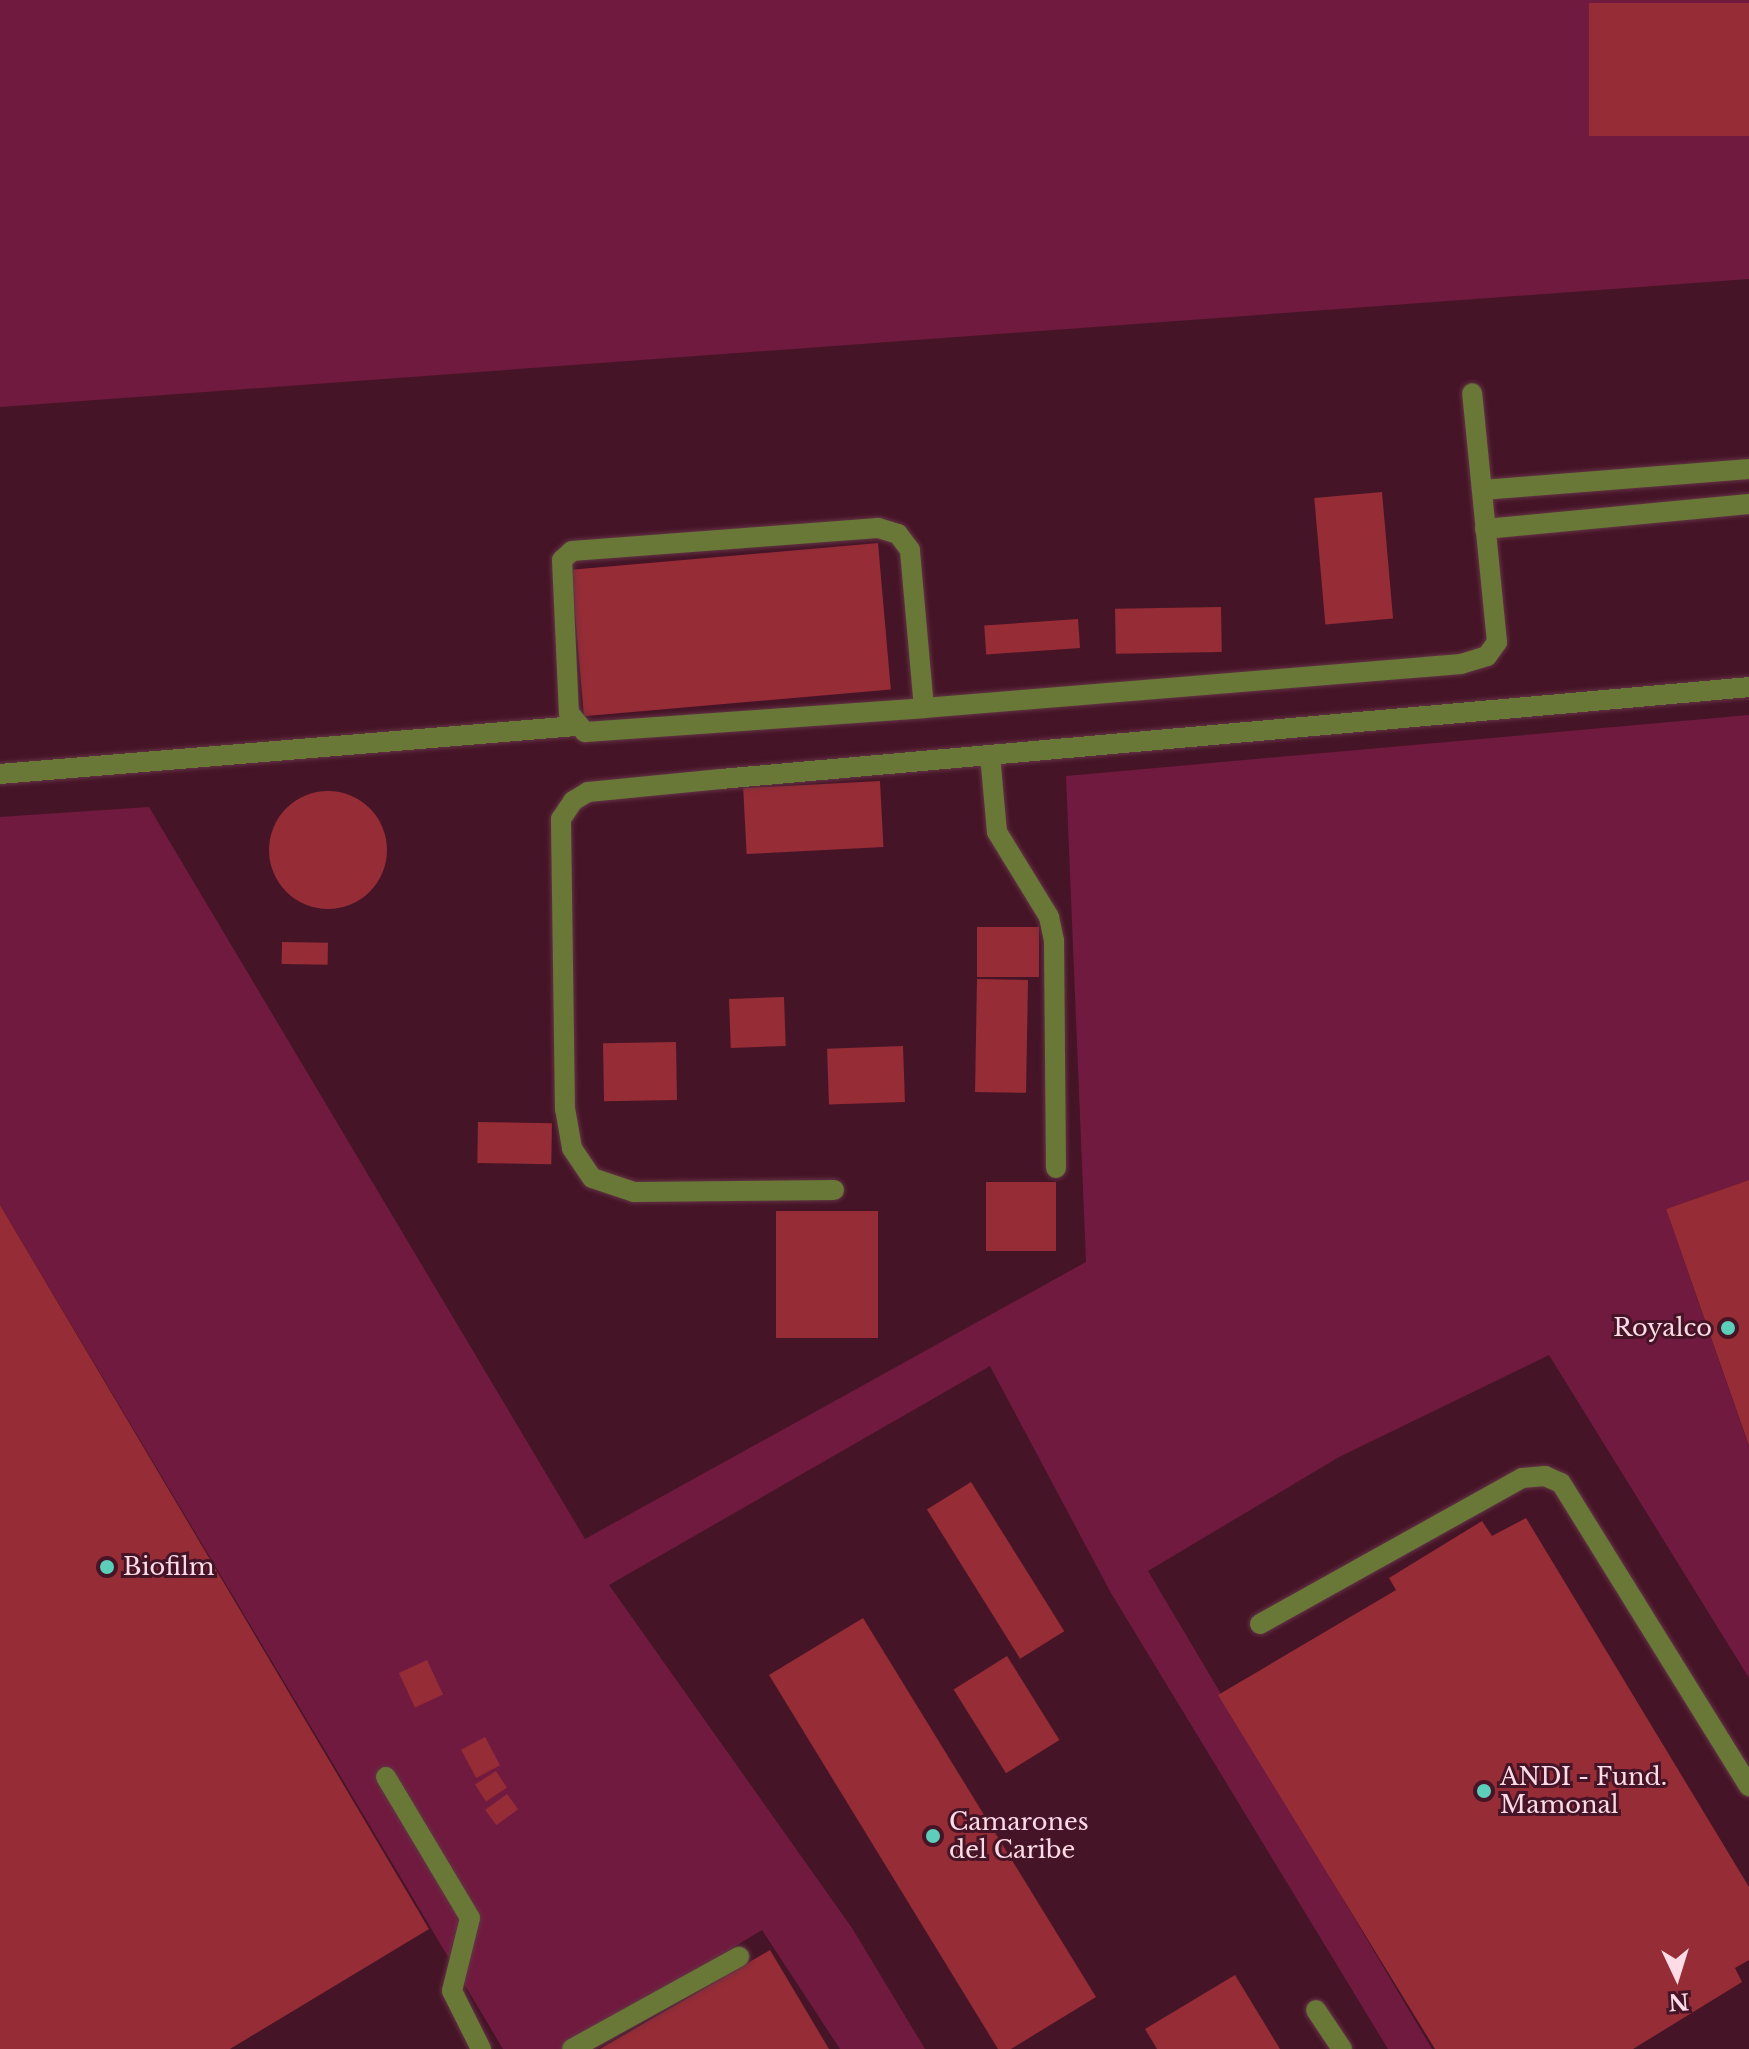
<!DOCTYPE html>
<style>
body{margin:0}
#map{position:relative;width:1749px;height:2049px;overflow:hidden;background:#461427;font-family:"Libre Baskerville",serif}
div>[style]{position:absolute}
.green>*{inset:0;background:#711a3f}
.building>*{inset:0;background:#952c36;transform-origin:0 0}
.round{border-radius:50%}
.roads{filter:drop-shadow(0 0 2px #633445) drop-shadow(0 0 2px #633445)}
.minor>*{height:20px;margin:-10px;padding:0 10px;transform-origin:10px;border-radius:10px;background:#697737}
.dots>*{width:22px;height:22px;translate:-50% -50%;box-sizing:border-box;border:4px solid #461427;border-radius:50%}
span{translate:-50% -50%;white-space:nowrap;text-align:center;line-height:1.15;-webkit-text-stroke:6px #461427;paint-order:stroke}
.poi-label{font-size:24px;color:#fedbe5}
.right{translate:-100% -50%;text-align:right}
.left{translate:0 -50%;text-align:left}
.north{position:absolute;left:1637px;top:1937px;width:80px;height:80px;-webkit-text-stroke:6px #461427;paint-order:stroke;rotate:176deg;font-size:22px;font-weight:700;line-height:32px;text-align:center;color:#fedbe5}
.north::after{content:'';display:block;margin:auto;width:28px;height:36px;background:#fedbe5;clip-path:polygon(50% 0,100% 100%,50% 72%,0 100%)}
</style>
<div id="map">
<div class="green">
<div style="clip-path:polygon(0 0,1749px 0,1749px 279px,0 407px)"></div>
<div style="clip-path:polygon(1749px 715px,1749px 1180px,1666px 1209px,1749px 1447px,1749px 1678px,1549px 1355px,1339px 1457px,1148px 1571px,1432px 2049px,1388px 2049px,1111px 1593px,990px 1366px,609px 1585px,852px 1928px,925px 2049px,840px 2049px,762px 1930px,564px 2049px,503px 2049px,0 1205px,0 817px,149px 807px,585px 1539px,1086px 1262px,1066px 776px)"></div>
</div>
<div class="building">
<div style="left:1749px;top:3px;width:133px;height:160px;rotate:90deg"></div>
<div style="left:1382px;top:492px;width:127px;height:68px;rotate:85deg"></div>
<div style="left:878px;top:543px;width:147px;height:308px;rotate:85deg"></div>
<div style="left:1221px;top:607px;width:45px;height:106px;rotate:89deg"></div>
<div style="left:1078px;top:619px;width:29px;height:94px;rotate:86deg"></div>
<div style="left:880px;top:781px;width:66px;height:137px;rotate:87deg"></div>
<div class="round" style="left:269px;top:791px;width:118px;height:118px"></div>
<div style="left:977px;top:927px;width:62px;height:50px"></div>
<div style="left:282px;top:942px;width:46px;height:22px;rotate:1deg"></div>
<div style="left:977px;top:979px;width:51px;height:113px;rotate:1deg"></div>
<div style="left:784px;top:997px;width:49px;height:55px;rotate:88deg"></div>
<div style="left:676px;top:1042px;width:58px;height:73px;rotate:89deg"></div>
<div style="left:903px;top:1046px;width:56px;height:76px;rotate:88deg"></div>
<div style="left:478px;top:1122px;width:74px;height:41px;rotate:1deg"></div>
<div style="clip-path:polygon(1749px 1180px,1749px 1446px,1666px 1209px)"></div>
<div style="left:986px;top:1182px;width:70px;height:69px"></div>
<div style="clip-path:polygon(0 1205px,429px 1929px,230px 2049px,0 2049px)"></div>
<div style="left:776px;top:1211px;width:102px;height:127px"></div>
<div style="left:971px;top:1482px;width:176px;height:52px;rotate:58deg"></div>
<div style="clip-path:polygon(1526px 1518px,1749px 1887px,1749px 1960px,1735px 1968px,1742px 1982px,1633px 2049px,1435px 2049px,1218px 1695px,1396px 1590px,1389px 1578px,1482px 1521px,1492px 1536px)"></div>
<div style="clip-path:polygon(863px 1618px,1096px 1997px,1011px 2049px,998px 2049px,769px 1675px)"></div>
<div style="left:1007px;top:1656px;width:99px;height:63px;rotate:58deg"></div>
<div style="left:427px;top:1660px;width:38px;height:31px;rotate:65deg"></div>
<div style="left:485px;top:1737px;width:32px;height:27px;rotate:62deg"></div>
<div style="left:496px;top:1771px;width:20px;height:25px;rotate:57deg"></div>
<div style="left:507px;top:1794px;width:19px;height:27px;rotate:54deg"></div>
<div style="clip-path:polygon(770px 1950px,829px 2049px,600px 2049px)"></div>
<div style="clip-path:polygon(1235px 1975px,1280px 2049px,1157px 2049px,1145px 2029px)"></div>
</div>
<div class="roads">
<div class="minor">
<div style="left:1482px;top:490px;width:268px;rotate:-4.5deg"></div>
<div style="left:1485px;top:529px;width:265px;rotate:-5.4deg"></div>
<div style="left:924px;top:708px;width:159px;rotate:-95.1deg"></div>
<div style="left:910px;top:550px;width:20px;rotate:-127deg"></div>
<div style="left:898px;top:534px;width:21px;rotate:-163deg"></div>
<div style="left:878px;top:528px;width:307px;rotate:175.7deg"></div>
<div style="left:572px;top:551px;width:13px;rotate:138deg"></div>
<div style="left:562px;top:560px;width:153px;rotate:87.4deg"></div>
<div style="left:569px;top:713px;width:25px;rotate:50deg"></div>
<div style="left:585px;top:732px;width:340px;rotate:-4deg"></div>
<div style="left:924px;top:708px;width:539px;rotate:-4.68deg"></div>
<div style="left:1461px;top:664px;width:27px;rotate:-17deg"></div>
<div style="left:1487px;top:656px;width:17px;rotate:-54deg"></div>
<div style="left:1497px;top:642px;width:250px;rotate:-95.7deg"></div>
<div style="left:990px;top:755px;width:77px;rotate:84.8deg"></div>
<div style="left:997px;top:832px;width:100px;rotate:58.5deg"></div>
<div style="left:1049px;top:917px;width:25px;rotate:78deg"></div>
<div style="left:1054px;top:941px;width:227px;rotate:89.5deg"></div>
<div style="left:0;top:774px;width:577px;rotate:-4.77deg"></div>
<div style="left:834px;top:1190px;width:200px;rotate:179.4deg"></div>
<div style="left:634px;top:1192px;width:44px;rotate:-161.6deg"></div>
<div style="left:592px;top:1178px;width:36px;rotate:-124deg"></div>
<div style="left:572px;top:1148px;width:40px;rotate:-100deg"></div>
<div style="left:565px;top:1109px;width:290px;rotate:-90.8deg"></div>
<div style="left:561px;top:819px;width:22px;rotate:-56deg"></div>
<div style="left:573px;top:801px;width:17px;rotate:-31deg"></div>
<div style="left:588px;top:792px;width:134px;rotate:-5.6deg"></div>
<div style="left:721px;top:779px;width:1032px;rotate:-5.11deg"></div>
<div style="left:1260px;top:1624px;width:300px;rotate:-29.1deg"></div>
<div style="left:1522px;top:1478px;width:23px;rotate:-5deg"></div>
<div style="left:1545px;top:1476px;width:17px;rotate:24deg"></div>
<div style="left:1561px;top:1483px;width:357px;rotate:58.2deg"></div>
<div style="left:386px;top:1777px;width:164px;rotate:59.2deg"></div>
<div style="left:470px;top:1918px;width:75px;rotate:103.9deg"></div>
<div style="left:452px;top:1991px;width:65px;rotate:63.4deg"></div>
<div style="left:1316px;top:2010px;width:47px;rotate:56.3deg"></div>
<div style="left:572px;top:2049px;width:191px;rotate:-28.9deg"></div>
</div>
</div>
<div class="dots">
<div style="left:1728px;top:1328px;background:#5dceb9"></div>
<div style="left:107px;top:1567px;background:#5dceb9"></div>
<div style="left:1484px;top:1791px;background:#5dceb9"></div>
<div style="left:933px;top:1836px;background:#5dceb9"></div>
</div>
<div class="poi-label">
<span class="right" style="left:1712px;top:1328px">Royalco</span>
<span class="left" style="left:123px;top:1567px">Biofilm</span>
<span class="left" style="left:1500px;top:1791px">ANDI - Fund.<br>Mamonal</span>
<span class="left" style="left:949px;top:1836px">Camarones<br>del Caribe</span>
</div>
<div class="north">N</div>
</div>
